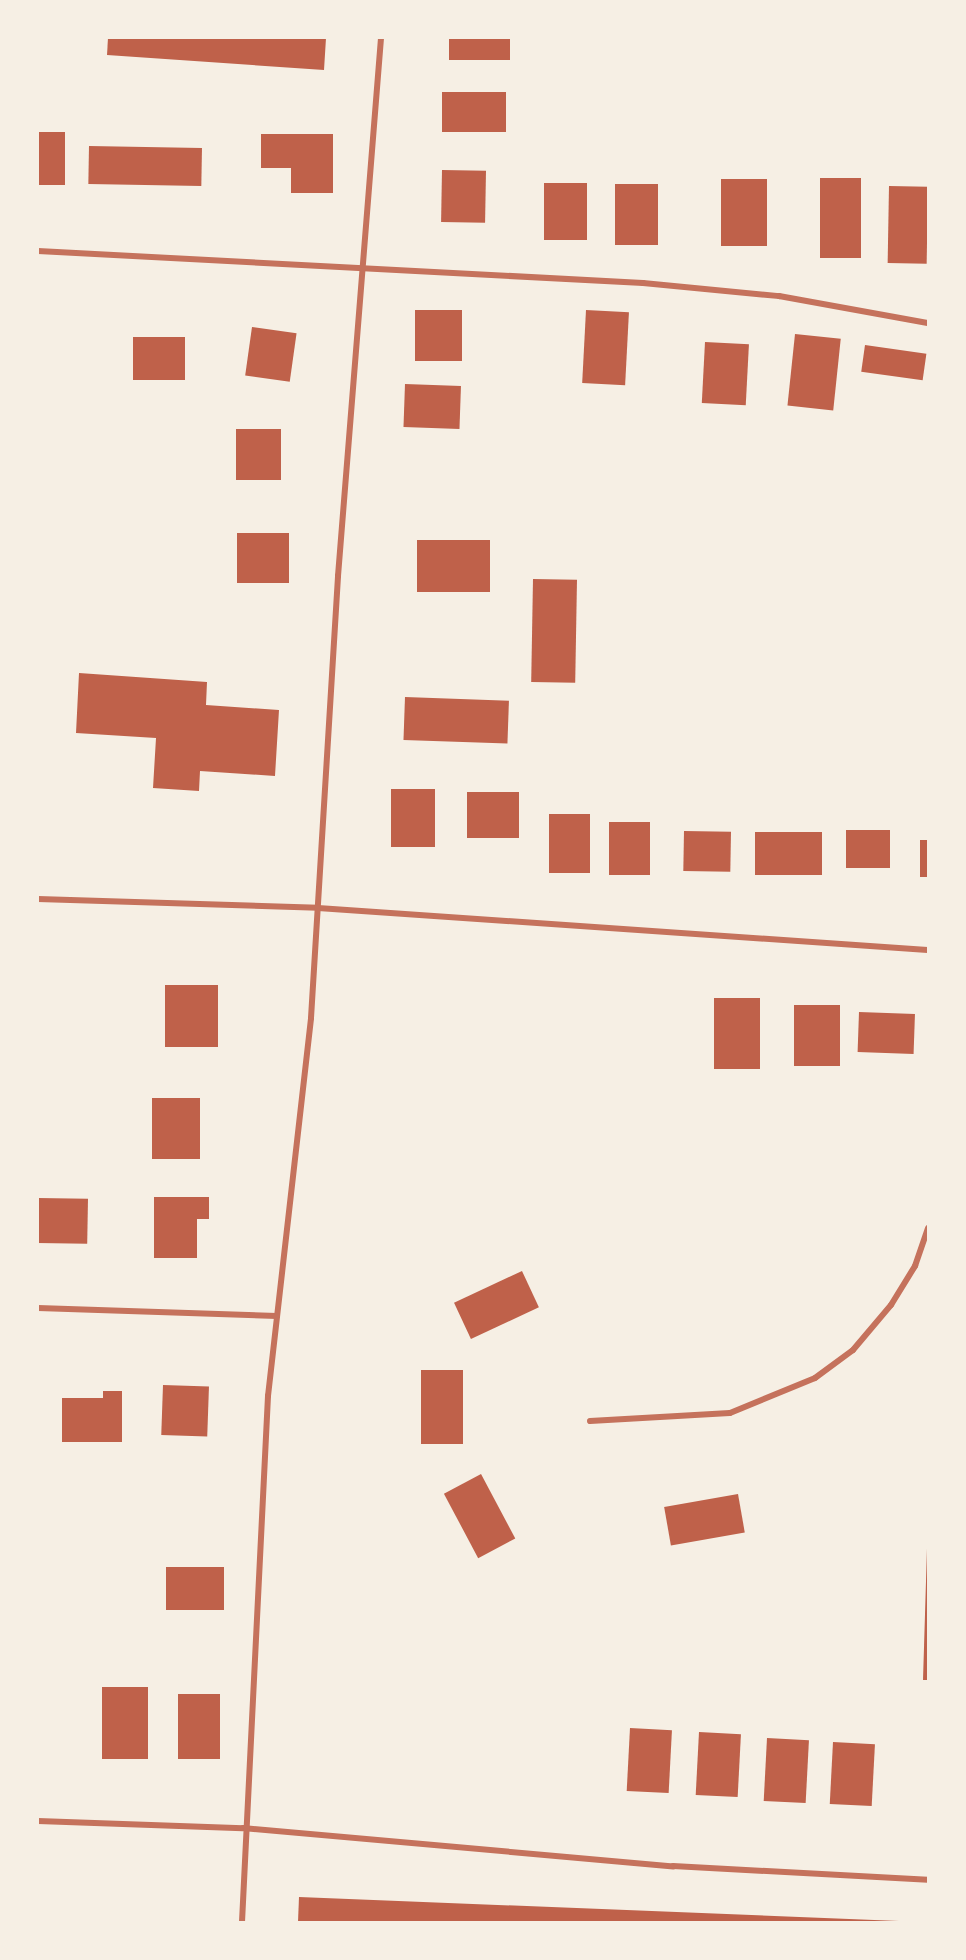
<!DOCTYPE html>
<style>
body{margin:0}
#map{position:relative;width:966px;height:1960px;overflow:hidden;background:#f6efe4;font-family:Karla,sans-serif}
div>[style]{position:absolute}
.building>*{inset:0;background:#bf614a;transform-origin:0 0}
.minor>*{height:6px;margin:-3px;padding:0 3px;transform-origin:3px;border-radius:3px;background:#c5725c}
span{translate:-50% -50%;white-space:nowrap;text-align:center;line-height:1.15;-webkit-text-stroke:5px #f6efe4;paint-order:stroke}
.frame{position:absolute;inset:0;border:39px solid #f6efe4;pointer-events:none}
</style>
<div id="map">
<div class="building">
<div style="clip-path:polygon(108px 38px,326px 38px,324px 70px,107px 55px)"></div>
<div style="left:449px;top:38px;width:61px;height:22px"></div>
<div style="left:442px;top:92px;width:64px;height:40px"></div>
<div style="left:38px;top:132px;width:27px;height:53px"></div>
<div style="clip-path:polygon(261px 134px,333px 134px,333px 193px,291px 193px,291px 168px,261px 168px)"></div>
<div style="left:89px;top:146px;width:113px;height:38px;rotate:1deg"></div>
<div style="left:442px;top:170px;width:44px;height:52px;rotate:1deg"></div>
<div style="left:820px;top:178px;width:41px;height:80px"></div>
<div style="left:721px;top:179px;width:46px;height:67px"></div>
<div style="left:544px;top:183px;width:43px;height:57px"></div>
<div style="left:615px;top:184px;width:43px;height:61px"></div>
<div style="left:889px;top:186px;width:39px;height:77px;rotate:1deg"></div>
<div style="left:415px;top:310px;width:47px;height:51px"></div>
<div style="left:586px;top:310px;width:43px;height:73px;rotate:3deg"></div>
<div style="left:252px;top:327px;width:45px;height:49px;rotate:8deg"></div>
<div style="left:795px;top:334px;width:46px;height:72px;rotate:6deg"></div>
<div style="left:133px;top:337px;width:52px;height:43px"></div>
<div style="left:705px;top:342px;width:44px;height:61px;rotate:3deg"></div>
<div style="left:865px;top:345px;width:62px;height:27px;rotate:8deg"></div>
<div style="left:405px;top:384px;width:56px;height:43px;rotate:2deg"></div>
<div style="left:236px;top:429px;width:45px;height:51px"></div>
<div style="left:237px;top:533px;width:52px;height:50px"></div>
<div style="left:417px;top:540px;width:73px;height:52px"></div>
<div style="left:533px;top:579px;width:44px;height:103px;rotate:1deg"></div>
<div style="clip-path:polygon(79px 673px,207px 682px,206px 705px,279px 710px,275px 776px,200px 771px,199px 791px,153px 788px,156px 738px,76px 733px)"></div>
<div style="left:405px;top:697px;width:104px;height:43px;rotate:2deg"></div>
<div style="left:391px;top:789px;width:44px;height:58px"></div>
<div style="left:467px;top:792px;width:52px;height:46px"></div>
<div style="left:549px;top:814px;width:41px;height:59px"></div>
<div style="left:609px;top:822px;width:41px;height:53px"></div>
<div style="left:846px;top:830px;width:44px;height:38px"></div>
<div style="left:684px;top:831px;width:47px;height:40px;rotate:1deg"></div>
<div style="left:755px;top:832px;width:67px;height:43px"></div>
<div style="left:920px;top:840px;width:8px;height:37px"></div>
<div style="left:165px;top:985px;width:53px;height:62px"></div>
<div style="left:714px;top:998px;width:46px;height:71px"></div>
<div style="left:794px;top:1005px;width:46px;height:61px"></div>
<div style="left:859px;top:1012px;width:56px;height:40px;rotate:2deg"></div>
<div style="left:152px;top:1098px;width:48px;height:61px"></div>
<div style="clip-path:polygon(154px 1197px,209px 1197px,209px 1219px,197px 1219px,197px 1258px,154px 1258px)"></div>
<div style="left:38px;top:1198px;width:50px;height:45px;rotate:1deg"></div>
<div style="left:522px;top:1271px;width:40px;height:75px;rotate:65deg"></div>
<div style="left:421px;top:1370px;width:42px;height:74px"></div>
<div style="left:163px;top:1385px;width:46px;height:50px;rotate:2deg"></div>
<div style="clip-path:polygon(103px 1391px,122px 1391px,122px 1442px,62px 1442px,62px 1398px,103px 1398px)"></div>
<div style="left:481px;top:1474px;width:73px;height:42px;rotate:62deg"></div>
<div style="left:738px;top:1494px;width:39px;height:75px;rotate:80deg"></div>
<div style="clip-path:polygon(927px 1548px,928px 1548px,928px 1680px,923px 1680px)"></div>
<div style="left:166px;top:1567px;width:58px;height:43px"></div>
<div style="left:102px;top:1687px;width:46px;height:72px"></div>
<div style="left:178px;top:1694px;width:42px;height:65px"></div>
<div style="left:630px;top:1728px;width:42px;height:63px;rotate:3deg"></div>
<div style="left:699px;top:1732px;width:42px;height:63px;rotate:3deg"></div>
<div style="left:767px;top:1738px;width:42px;height:63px;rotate:3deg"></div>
<div style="left:833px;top:1742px;width:42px;height:62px;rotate:3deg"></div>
<div style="clip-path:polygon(299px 1897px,899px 1921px,899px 1922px,298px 1922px)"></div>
</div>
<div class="minor">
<div style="left:38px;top:251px;width:606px;rotate:3.03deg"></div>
<div style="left:643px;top:283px;width:137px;rotate:5.5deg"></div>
<div style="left:779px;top:296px;width:151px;rotate:10.3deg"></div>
<div style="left:38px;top:899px;width:280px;rotate:1.8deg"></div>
<div style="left:318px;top:908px;width:611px;rotate:3.94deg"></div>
<div style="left:38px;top:1308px;width:239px;rotate:1.9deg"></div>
<div style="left:590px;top:1421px;width:140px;rotate:-3.3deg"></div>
<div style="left:730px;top:1413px;width:92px;rotate:-22.4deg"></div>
<div style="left:815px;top:1378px;width:47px;rotate:-36.4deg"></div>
<div style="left:853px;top:1350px;width:59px;rotate:-49.8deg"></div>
<div style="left:891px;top:1305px;width:46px;rotate:-58.4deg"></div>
<div style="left:915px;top:1266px;width:40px;rotate:-71.1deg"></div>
<div style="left:38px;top:1821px;width:205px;rotate:2deg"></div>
<div style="left:243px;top:1828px;width:432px;rotate:5.1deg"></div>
<div style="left:673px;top:1866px;width:255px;rotate:3.1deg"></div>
<div style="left:242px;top:1922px;width:527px;rotate:-87.17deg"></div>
<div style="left:268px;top:1396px;width:380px;rotate:-83.5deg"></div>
<div style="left:311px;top:1018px;width:443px;rotate:-86.5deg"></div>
<div style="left:338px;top:576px;width:540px;rotate:-85.43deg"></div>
</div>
<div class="frame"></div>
</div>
